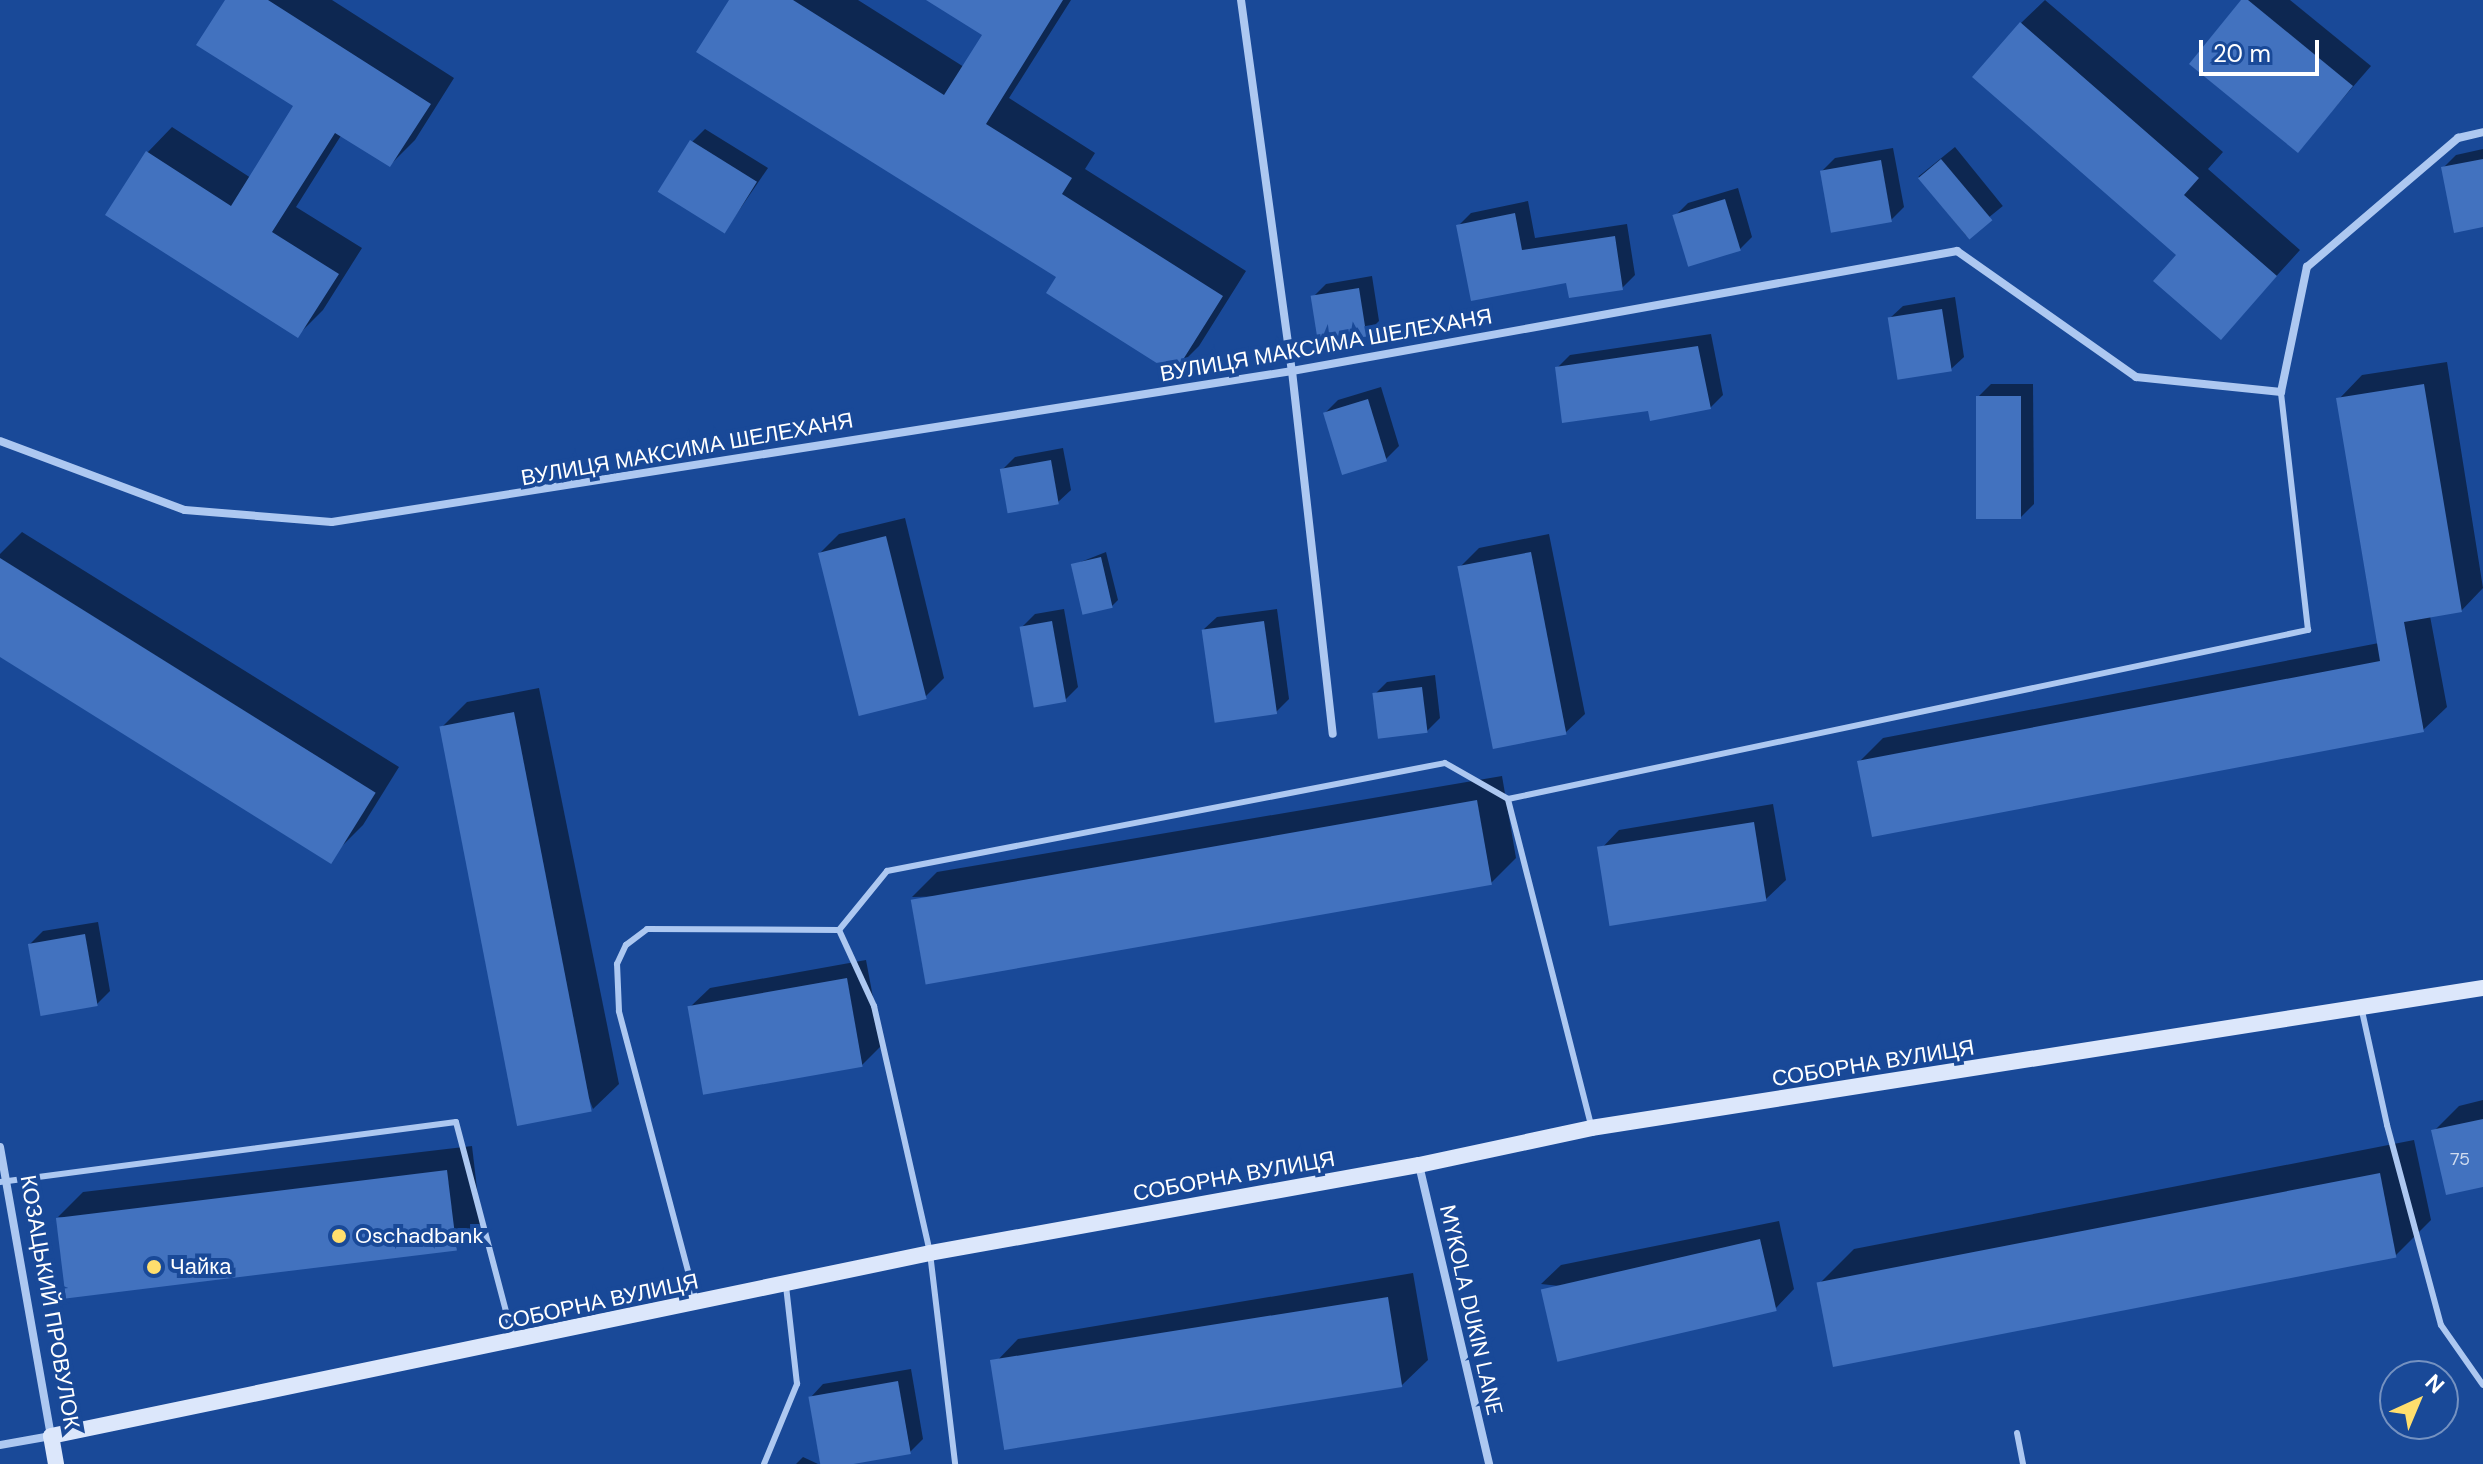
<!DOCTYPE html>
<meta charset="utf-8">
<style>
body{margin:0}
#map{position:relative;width:2483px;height:1464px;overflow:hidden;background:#194998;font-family:"DM Sans",sans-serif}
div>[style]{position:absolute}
.shadow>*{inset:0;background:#0007;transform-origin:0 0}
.building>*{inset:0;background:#4272bf;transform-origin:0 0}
.lane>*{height:6px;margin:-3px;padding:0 3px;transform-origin:3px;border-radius:3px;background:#adc8f1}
.street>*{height:8px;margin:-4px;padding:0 4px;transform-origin:4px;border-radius:4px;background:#adc8f1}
.secondary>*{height:16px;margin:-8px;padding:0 8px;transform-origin:8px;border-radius:8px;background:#dce7fb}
.dots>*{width:22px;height:22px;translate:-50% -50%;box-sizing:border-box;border:4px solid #194998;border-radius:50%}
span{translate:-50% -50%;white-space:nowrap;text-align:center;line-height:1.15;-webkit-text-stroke:8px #194998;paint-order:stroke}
.number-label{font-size:18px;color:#d0dcef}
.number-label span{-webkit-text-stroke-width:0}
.street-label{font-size:22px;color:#fff}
.poi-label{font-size:22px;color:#fff}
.left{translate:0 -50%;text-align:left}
.north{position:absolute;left:2379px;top:1360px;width:80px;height:80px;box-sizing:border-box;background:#194998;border:2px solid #7592c1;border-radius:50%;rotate:44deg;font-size:22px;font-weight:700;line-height:32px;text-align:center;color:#fff}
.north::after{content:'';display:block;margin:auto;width:28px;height:36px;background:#ffde6d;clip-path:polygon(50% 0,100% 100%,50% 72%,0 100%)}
.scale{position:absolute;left:2199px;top:40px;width:120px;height:36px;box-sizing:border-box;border:4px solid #fff;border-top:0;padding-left:10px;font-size:24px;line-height:28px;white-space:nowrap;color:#fff;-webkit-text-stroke:6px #194998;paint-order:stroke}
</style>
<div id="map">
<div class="shadow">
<div style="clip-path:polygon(227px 0,332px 0,454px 78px,415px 140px,390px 165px,342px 134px,296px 207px,362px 248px,323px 310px,298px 335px,147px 153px,172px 127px,251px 178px,296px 106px)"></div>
<div style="clip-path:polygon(731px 0,858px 0,964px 67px,984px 34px,929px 0,1071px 0,1009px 98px,1095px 153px,1085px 169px,1246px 271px,1199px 346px,1174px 371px)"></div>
<div style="clip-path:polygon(2045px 0,2223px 152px,2208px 169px,2300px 250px,2221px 337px,2179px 255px,2021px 23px)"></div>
<div style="clip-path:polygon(2244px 0,2290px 0,2371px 66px,2298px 150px)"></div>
<div style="clip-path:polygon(705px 129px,768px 168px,725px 231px,692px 142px)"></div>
<div style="left:1955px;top:147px;width:76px;height:47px;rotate:51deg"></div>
<div style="clip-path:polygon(1893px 148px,1904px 207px,1891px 220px,1822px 171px,1835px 158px)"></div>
<div style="clip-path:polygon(2483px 149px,2483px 225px,2444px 167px,2456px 155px)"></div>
<div style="clip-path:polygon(1738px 188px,1752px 237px,1740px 249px,1675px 216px,1688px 203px)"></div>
<div style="clip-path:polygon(1528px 201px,1535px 238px,1627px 224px,1635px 275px,1622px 288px,1568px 280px,1458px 226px,1471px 213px)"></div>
<div style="clip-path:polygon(1372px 276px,1379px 321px,1366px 334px,1313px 297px,1326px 284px)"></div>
<div style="clip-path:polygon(1955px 297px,1964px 357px,1951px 369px,1890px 318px,1903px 306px)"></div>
<div style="clip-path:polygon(1711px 334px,1723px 395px,1710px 408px,1650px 408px,1557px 368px,1570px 355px)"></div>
<div style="clip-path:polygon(2447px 362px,2483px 588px,2461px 611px,2430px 616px,2447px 707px,2423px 730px,1859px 762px,1883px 738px,2379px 643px,2339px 399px,2362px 375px)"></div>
<div style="clip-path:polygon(1991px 384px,2033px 384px,2034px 504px,2021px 517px,1978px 397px)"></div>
<div style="clip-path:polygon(1381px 387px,1399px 446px,1386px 459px,1325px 413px,1338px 400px)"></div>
<div style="clip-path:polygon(1063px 448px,1071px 490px,1058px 502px,1002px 470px,1015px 457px)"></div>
<div style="clip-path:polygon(905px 518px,944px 678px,925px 697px,820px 553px,839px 534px)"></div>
<div style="clip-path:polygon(22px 532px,399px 767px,363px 825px,338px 850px,0 639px,0 554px)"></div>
<div style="clip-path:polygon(1549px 534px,1585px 714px,1565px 733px,1460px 567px,1479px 548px)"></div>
<div style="clip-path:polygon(1106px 552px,1118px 600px,1112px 606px,1073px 565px)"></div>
<div style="clip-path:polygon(1064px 609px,1078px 687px,1065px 700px,1022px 627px,1035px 614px)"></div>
<div style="clip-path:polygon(1277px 609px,1289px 699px,1276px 712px,1204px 629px,1217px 617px)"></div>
<div style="clip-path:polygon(1435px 675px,1440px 718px,1427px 731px,1374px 695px,1387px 682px)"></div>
<div style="clip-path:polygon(539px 688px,619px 1084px,593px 1109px,442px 727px,467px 702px)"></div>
<div style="clip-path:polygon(1502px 776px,1516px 858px,1491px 883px,912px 897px,937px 872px)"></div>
<div style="clip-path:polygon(1773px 804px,1786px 880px,1766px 899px,1600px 850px,1619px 830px)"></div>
<div style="clip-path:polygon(98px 922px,110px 991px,97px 1004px,30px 944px,43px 931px)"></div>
<div style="clip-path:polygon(866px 960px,882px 1045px,862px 1065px,690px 1007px,710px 988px)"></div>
<div style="clip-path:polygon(2483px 1100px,2483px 1185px,2434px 1131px,2459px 1106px)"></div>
<div style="clip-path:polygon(2414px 1140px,2431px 1220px,2396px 1255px,1819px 1284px,1854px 1249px)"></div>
<div style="clip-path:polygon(472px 1146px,481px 1223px,456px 1248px,58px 1217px,83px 1192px)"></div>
<div style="clip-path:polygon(1779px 1221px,1794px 1289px,1775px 1309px,1541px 1284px,1561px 1265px)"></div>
<div style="clip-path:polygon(1413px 1273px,1428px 1360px,1402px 1385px,993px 1365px,1018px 1339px)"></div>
<div style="clip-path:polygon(911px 1369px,923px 1439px,910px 1452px,822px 1464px,811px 1397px,823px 1384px)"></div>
<div style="clip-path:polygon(803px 1457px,818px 1464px,796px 1464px)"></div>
</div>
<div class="building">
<div style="clip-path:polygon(225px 0,268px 0,431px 104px,390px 167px,335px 133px,272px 232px,339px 274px,298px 338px,105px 215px,146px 151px,231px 206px,293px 106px,196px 45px)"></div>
<div style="clip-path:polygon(729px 0,793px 0,944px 95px,982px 35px,926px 0,1063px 0,986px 124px,1072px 178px,1062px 194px,1223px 296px,1174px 374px,1046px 293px,1056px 277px,696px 52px)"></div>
<div style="clip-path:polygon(2241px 0,2248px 0,2353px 86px,2298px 153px,2189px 64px)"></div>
<div style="clip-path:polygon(2020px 22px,2199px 178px,2184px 195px,2277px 276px,2221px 340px,2153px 281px,2176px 255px,1972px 77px)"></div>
<div style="left:690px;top:140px;width:79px;height:61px;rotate:32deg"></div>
<div style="left:1941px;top:159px;width:80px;height:30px;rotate:50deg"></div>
<div style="clip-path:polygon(2483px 159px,2483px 227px,2454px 233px,2441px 167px)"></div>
<div style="left:1881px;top:160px;width:63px;height:62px;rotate:80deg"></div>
<div style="left:1725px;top:199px;width:54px;height:55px;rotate:73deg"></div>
<div style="clip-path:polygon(1515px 213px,1522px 250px,1615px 236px,1623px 290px,1569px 298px,1566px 283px,1471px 301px,1456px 225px)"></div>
<div style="left:1359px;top:288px;width:49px;height:49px;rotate:81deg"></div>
<div style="left:1942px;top:309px;width:63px;height:55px;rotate:81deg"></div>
<div style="clip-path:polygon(1698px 346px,1711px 409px,1650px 421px,1648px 411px,1562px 423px,1555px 367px)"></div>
<div style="clip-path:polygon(2424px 384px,2462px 612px,2404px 622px,2424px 732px,1872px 837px,1857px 761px,2380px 661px,2336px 398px)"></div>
<div style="left:1976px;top:396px;width:45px;height:123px"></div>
<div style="left:1368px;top:399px;width:65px;height:47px;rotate:73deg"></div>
<div style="left:1051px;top:460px;width:45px;height:52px;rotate:80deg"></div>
<div style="left:886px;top:536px;width:168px;height:70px;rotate:76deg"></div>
<div style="left:1531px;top:552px;width:186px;height:75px;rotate:79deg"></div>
<div style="left:1101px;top:557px;width:52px;height:31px;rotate:77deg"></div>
<div style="left:0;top:558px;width:443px;height:84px;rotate:32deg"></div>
<div style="left:1052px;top:621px;width:82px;height:33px;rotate:80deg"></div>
<div style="left:1264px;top:621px;width:94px;height:63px;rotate:82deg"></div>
<div style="left:1422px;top:687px;width:46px;height:50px;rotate:83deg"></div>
<div style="left:514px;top:712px;width:407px;height:76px;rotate:79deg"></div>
<div style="left:1477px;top:800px;width:86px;height:575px;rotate:80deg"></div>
<div style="left:1754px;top:822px;width:80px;height:159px;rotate:81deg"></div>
<div style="left:85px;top:934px;width:73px;height:58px;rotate:80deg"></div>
<div style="left:847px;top:978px;width:90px;height:162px;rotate:80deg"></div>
<div style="clip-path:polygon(2483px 1119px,2483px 1187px,2446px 1195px,2431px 1130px)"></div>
<div style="left:447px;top:1170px;width:81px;height:394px;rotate:83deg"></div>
<div style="left:2380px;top:1173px;width:86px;height:574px;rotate:79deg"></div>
<div style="left:1760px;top:1239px;width:74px;height:225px;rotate:77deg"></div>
<div style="left:1388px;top:1297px;width:91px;height:403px;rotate:81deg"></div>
<div style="left:898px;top:1381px;width:74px;height:91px;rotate:80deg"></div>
</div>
<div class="lane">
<div style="left:839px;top:930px;width:84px;rotate:65.3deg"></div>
<div style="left:874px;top:1006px;width:253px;rotate:77.2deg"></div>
<div style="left:930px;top:1253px;width:212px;rotate:83.2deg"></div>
<div style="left:2362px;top:1011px;width:117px;rotate:77.6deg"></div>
<div style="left:2387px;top:1125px;width:207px;rotate:74.9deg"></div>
<div style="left:2441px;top:1325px;width:73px;rotate:55deg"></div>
<div style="left:1591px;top:1125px;width:336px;rotate:-104.3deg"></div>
<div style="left:1508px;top:799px;width:818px;rotate:-11.93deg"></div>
<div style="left:2308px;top:630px;width:240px;rotate:-96.5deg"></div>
<div style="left:0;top:1182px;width:460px;rotate:-7.5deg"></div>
<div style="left:456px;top:1122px;width:223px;rotate:75.2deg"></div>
<div style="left:696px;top:1301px;width:300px;rotate:-104.9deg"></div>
<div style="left:619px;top:1011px;width:47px;rotate:-92.4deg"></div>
<div style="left:617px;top:964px;width:21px;rotate:-65deg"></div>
<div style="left:626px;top:945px;width:26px;rotate:-37deg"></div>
<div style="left:647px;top:929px;width:192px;rotate:0.3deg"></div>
<div style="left:839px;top:930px;width:76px;rotate:-50.9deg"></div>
<div style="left:887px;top:871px;width:568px;rotate:-10.95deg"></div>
<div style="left:1445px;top:763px;width:73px;rotate:29.7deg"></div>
<div style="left:2017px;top:1433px;width:32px;rotate:79deg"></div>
<div style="left:764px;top:1464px;width:87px;rotate:-67.6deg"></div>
<div style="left:797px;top:1384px;width:99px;rotate:-96.4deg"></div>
</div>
<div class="street">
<div style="left:1241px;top:0;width:374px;rotate:82.2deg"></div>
<div style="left:1292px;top:371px;width:365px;rotate:83.6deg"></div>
<div style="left:0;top:441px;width:197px;rotate:20.5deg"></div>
<div style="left:185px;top:510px;width:147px;rotate:4.7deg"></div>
<div style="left:332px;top:522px;width:972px;rotate:-8.94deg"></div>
<div style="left:1292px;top:371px;width:676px;rotate:-10.23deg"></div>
<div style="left:1957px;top:251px;width:219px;rotate:35.1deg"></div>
<div style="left:2136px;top:377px;width:146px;rotate:5.9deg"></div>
<div style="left:2281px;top:392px;width:128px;rotate:-78.3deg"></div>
<div style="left:2307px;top:267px;width:199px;rotate:-40.5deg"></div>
<div style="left:2458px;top:138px;width:26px;rotate:-13deg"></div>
<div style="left:0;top:1147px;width:293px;rotate:80deg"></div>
<div style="left:51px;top:1436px;width:52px;rotate:170deg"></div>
<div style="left:1419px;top:1165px;width:307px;rotate:76.8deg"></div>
</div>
<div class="secondary">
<div style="left:56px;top:1464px;width:28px;rotate:-100deg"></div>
<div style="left:51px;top:1436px;width:898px;rotate:-11.76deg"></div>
<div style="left:930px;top:1253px;width:497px;rotate:-10.2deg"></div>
<div style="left:1419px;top:1165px;width:176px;rotate:-12.1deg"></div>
<div style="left:1591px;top:1128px;width:903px;rotate:-8.92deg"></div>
</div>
<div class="dots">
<div style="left:339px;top:1236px;background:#ffde6d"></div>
<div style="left:154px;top:1267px;background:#ffde6d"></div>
</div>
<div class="number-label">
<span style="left:2460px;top:1159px">75</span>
</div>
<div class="street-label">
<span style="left:1326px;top:345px;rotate:-10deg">ВУЛИЦЯ МАКСИМА ШЕЛЕХАНЯ</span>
<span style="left:687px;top:449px;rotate:-10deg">ВУЛИЦЯ МАКСИМА ШЕЛЕХАНЯ</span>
<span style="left:1873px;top:1063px;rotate:-9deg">СОБОРНА ВУЛИЦЯ</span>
<span style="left:1234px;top:1176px;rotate:-10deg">СОБОРНА ВУЛИЦЯ</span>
<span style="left:50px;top:1302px;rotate:80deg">КОЗАЦЬКИЙ ПРОВУЛОК</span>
<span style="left:598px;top:1302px;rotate:-12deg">СОБОРНА ВУЛИЦЯ</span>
<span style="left:1471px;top:1310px;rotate:77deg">MYKOLA DUKIN LANE</span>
</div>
<div class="poi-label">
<span class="left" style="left:355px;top:1236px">Oschadbank</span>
<span class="left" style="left:170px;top:1267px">Чайка</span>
</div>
<div class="north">N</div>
<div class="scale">20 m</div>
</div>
